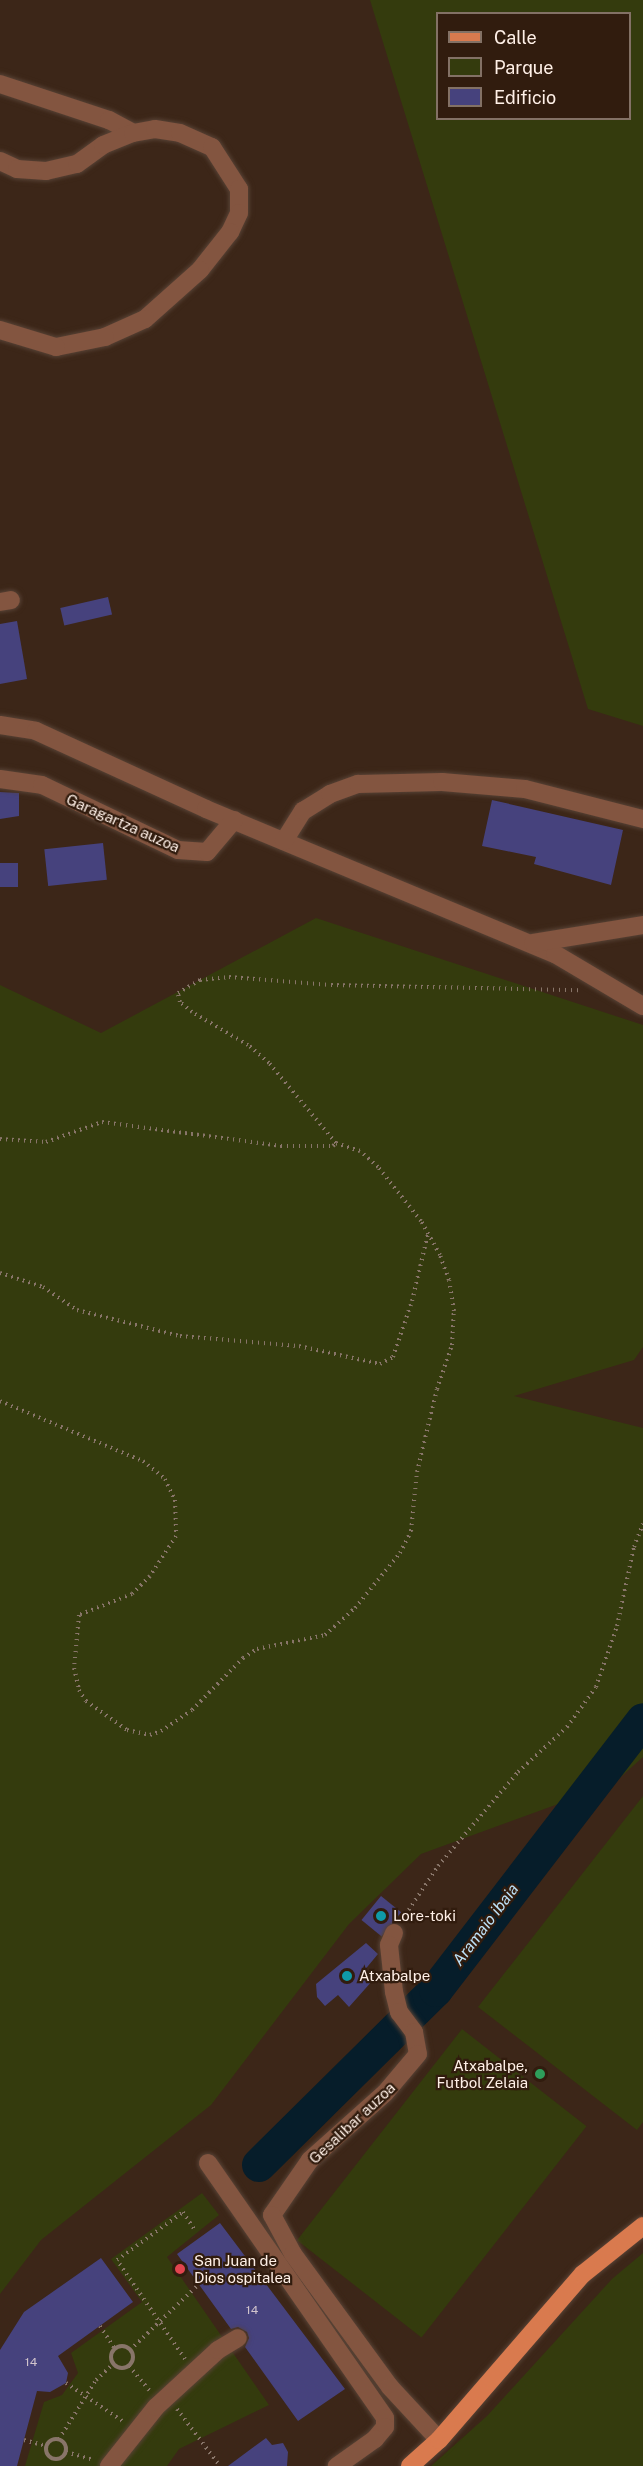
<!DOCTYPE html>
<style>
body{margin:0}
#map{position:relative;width:643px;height:2466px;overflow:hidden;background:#3c2618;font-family:"Public Sans",sans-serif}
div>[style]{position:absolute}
.green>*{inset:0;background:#343b0d;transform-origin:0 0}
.river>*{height:34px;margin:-17px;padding:0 17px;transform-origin:17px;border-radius:17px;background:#061d2a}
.building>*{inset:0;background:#46427d;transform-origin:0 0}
.path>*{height:4px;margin-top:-2px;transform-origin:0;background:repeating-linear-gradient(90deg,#887569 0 1.5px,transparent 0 6px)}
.path>.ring{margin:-2px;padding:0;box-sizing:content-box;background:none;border:4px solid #887569;border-radius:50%}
.roads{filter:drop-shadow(0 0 2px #574235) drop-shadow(0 0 2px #574235)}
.minor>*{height:18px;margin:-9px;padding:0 9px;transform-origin:9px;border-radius:9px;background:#835540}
.major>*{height:18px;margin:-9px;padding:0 9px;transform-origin:9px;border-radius:9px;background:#d97a4e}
.dots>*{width:16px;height:16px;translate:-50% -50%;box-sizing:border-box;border:3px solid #311c0e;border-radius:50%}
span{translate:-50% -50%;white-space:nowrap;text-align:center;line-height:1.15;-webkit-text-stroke:4.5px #311c0e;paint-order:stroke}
.number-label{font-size:12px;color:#d1c4cc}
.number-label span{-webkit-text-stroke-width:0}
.street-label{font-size:15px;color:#fff0e7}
.poi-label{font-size:15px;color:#fff0e7}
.left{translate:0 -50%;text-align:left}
.right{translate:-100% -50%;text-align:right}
.water-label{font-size:16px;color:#bde2f9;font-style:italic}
.legend{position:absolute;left:436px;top:12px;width:195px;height:108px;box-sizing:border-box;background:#311c0e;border:2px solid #837165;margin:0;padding:8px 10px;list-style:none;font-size:18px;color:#fff0e7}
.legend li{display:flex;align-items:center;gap:12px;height:30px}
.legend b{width:30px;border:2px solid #837165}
</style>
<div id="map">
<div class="green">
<div style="clip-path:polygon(evenodd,370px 0,643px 0,643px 726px,588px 709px,370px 0,438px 14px,630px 14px,630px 118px,438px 118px,438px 14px)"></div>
<div style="clip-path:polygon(316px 918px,643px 1025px,643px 1347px,634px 1360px,514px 1396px,643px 1428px,643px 1757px,613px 1784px,421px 1854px,349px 1924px,211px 2105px,41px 2240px,0 2294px,0 985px,101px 1033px)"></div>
<div style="clip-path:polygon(643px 1796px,643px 2122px,637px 2130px,478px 2007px)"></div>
<div style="left:462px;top:2029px;width:158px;height:268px;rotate:38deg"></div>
<div style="clip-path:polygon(202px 2193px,219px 2215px,167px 2257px,269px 2405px,179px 2449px,167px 2466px,25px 2466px,44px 2402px,62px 2395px,78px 2373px,71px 2353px,142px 2302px,111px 2259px)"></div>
<div style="clip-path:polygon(643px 2253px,643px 2466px,431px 2466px,487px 2416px,612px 2279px)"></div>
</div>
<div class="river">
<div style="left:259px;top:2165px;width:249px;rotate:-44.7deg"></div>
<div style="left:436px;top:1990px;width:340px;rotate:-52.5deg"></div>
</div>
<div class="building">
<div style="left:108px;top:597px;width:18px;height:49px;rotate:77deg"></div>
<div style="clip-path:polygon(17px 621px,27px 679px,0 684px,0 624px)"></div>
<div style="clip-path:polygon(0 792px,19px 793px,19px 816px,0 819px)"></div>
<div style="clip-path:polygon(492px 800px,623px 830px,611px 885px,534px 864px,536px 857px,482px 846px)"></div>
<div style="left:103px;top:843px;width:37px;height:59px;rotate:84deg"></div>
<div style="left:0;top:863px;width:18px;height:24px"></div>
<div style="left:381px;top:1896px;width:26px;height:31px;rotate:39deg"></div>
<div style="clip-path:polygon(366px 1943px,378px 1954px,363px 1972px,373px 1980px,349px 2007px,338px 1995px,325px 2006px,317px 1997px,316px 1984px)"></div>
<div style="clip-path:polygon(220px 2223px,345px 2389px,298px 2421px,245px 2347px,249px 2338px,247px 2332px,238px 2327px,231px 2329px,177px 2254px)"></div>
<div style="clip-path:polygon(101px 2258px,133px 2302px,58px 2356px,68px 2373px,66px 2383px,50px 2392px,37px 2391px,17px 2466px,0 2466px,0 2350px,24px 2312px)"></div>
<div style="clip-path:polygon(266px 2438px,272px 2445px,283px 2443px,288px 2452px,287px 2466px,228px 2466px)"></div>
</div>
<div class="path">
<div style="left:0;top:1139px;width:46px;rotate:3.7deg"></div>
<div style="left:46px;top:1142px;width:59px;rotate:-19.7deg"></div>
<div style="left:102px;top:1122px;width:181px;rotate:7.6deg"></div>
<div style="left:281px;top:1146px;width:52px"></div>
<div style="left:333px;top:1146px;width:4px;rotate:-45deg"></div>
<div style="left:0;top:1273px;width:45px;rotate:18deg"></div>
<div style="left:43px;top:1287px;width:41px;rotate:34.1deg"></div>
<div style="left:77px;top:1310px;width:106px;rotate:14.2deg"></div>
<div style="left:180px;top:1336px;width:119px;rotate:4.8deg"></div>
<div style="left:299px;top:1346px;width:83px;rotate:12.5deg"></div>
<div style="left:380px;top:1364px;width:15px;rotate:-28deg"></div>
<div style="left:393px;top:1357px;width:59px;rotate:-71.3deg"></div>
<div style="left:412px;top:1301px;width:69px;rotate:-76.6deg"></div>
<div style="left:0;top:1401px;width:155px;rotate:22.8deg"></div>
<div style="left:143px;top:1461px;width:28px;rotate:39deg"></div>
<div style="left:165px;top:1479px;width:23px;rotate:65deg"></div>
<div style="left:175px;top:1500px;width:36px;rotate:88deg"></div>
<div style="left:176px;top:1536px;width:48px;rotate:123deg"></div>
<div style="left:150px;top:1576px;width:25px;rotate:135deg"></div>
<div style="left:132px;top:1594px;width:57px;rotate:158.4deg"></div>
<div style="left:79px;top:1615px;width:53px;rotate:95.4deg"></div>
<div style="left:74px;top:1668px;width:23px;rotate:77deg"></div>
<div style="left:79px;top:1690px;width:13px;rotate:58deg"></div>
<div style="left:86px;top:1701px;width:50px;rotate:35.3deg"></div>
<div style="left:127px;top:1730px;width:24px;rotate:12deg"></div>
<div style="left:150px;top:1735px;width:12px;rotate:-20deg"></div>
<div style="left:161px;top:1731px;width:37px;rotate:-34deg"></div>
<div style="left:192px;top:1710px;width:73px;rotate:-45.6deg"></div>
<div style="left:243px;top:1658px;width:17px;rotate:-33deg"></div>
<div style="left:257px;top:1649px;width:69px;rotate:-11.6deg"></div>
<div style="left:325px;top:1635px;width:40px;rotate:-42deg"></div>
<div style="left:355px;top:1608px;width:71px;rotate:-50.7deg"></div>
<div style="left:400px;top:1553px;width:25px;rotate:-63deg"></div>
<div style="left:411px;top:1531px;width:59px;rotate:-84.2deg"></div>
<div style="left:417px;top:1472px;width:85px;rotate:-76.5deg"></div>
<div style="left:437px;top:1389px;width:46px;rotate:-71.2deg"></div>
<div style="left:452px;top:1345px;width:34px;rotate:-87deg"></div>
<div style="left:454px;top:1311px;width:31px;rotate:-99deg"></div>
<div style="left:449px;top:1280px;width:27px;rotate:-110deg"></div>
<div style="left:440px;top:1255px;width:39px;rotate:-119deg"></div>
<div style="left:421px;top:1221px;width:69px;rotate:-128.5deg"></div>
<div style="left:378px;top:1167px;width:24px;rotate:-138deg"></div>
<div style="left:360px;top:1151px;width:25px;rotate:-162deg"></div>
<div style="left:336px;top:1143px;width:104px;rotate:-129.9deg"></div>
<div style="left:269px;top:1063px;width:28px;rotate:-139deg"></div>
<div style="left:248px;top:1045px;width:65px;rotate:-149.5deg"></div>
<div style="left:192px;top:1012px;width:16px;rotate:-140deg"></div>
<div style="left:180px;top:1002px;width:9px;rotate:-103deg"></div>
<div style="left:178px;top:993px;width:26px;rotate:-31deg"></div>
<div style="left:200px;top:980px;width:29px;rotate:-6deg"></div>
<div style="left:229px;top:977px;width:102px;rotate:4.5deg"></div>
<div style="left:331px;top:985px;width:248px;rotate:1.2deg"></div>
<div style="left:402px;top:1920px;width:65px;rotate:-56.3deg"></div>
<div style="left:438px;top:1866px;width:123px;rotate:-49.6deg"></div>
<div style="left:518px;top:1772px;width:67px;rotate:-42.6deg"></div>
<div style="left:567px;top:1727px;width:49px;rotate:-54.1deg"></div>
<div style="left:596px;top:1687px;width:65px;rotate:-71deg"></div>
<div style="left:617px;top:1626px;width:81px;rotate:-77.9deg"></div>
<div style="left:634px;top:1547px;width:25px;rotate:-69deg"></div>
<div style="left:100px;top:2326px;width:27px;rotate:57deg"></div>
<div class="ring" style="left:111px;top:2346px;width:18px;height:18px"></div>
<div style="left:130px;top:2350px;width:95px;rotate:-43.7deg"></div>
<div style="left:185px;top:2359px;width:120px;rotate:-124.5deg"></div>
<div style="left:117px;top:2260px;width:82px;rotate:-36deg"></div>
<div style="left:183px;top:2212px;width:20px;rotate:57deg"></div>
<div style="left:129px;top:2366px;width:33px;rotate:50deg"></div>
<div style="left:66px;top:2383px;width:70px;rotate:33.9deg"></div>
<div style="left:177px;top:2409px;width:71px;rotate:53deg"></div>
<div class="ring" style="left:46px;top:2439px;width:16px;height:16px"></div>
<div style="left:59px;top:2439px;width:70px;rotate:-57.9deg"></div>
<div style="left:96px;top:2380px;width:23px;rotate:-43deg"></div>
<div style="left:24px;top:2440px;width:23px;rotate:15deg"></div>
<div style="left:66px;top:2452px;width:29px;rotate:16deg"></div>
</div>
<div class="roads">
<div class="minor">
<div style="left:0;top:84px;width:115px;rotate:18.3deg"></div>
<div style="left:109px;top:120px;width:27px;rotate:28deg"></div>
<div style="left:0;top:161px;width:19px;rotate:25deg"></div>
<div style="left:17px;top:169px;width:29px;rotate:4deg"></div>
<div style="left:46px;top:171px;width:32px;rotate:-13deg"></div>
<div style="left:77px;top:164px;width:32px;rotate:-36deg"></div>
<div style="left:103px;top:145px;width:32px;rotate:-22deg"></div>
<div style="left:133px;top:133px;width:22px;rotate:-10deg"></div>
<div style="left:155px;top:129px;width:25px;rotate:9deg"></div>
<div style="left:180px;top:133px;width:35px;rotate:24deg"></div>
<div style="left:212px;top:147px;width:50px;rotate:57.3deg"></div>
<div style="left:239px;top:189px;width:24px;rotate:90deg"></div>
<div style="left:239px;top:213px;width:21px;rotate:115deg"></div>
<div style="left:230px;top:232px;width:48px;rotate:128.3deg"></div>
<div style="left:200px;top:270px;width:74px;rotate:138.3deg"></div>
<div style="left:145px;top:319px;width:44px;rotate:155.8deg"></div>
<div style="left:105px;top:337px;width:50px;rotate:168.5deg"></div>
<div style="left:56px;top:347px;width:59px;rotate:-163.1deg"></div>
<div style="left:0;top:602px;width:11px;rotate:-10deg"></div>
<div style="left:0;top:725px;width:36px;rotate:9deg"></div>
<div style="left:36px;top:731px;width:187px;rotate:24.6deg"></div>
<div style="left:206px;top:809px;width:378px;rotate:22.6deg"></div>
<div style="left:555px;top:954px;width:102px;rotate:30.6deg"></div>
<div style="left:0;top:779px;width:42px;rotate:8.1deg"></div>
<div style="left:42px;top:785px;width:151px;rotate:25.5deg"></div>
<div style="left:178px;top:850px;width:29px;rotate:4deg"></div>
<div style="left:207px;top:852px;width:42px;rotate:-49.8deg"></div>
<div style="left:284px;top:841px;width:36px;rotate:-58deg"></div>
<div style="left:303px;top:811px;width:32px;rotate:-32deg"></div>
<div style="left:330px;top:794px;width:30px;rotate:-20deg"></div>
<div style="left:358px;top:784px;width:84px;rotate:-1.4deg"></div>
<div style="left:442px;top:782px;width:83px;rotate:4.8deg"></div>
<div style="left:525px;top:789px;width:122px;rotate:14.3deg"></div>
<div style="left:533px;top:943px;width:111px;rotate:-9.3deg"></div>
<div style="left:394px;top:1933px;width:13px;rotate:113deg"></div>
<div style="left:389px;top:1945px;width:47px;rotate:83.9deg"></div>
<div style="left:394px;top:1992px;width:21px;rotate:76deg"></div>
<div style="left:399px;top:2012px;width:25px;rotate:53deg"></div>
<div style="left:414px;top:2032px;width:22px;rotate:80deg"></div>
<div style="left:418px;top:2054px;width:51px;rotate:130.2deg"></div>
<div style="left:385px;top:2093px;width:101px;rotate:138.2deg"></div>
<div style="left:310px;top:2160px;width:67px;rotate:124.6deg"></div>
<div style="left:272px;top:2215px;width:44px;rotate:61.7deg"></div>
<div style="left:293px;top:2254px;width:165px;rotate:53.9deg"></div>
<div style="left:390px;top:2387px;width:72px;rotate:47.2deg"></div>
<div style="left:208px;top:2163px;width:310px;rotate:55.2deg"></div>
<div style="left:385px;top:2418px;width:9px;rotate:90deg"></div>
<div style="left:385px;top:2427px;width:16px;rotate:130deg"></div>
<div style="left:375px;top:2439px;width:47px;rotate:144.6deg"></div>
<div style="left:109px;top:2466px;width:75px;rotate:-51.5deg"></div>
<div style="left:156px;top:2407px;width:84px;rotate:-42.6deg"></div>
<div style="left:218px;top:2350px;width:23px;rotate:-31deg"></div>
</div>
<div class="major">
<div style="left:410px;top:2466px;width:39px;rotate:-42deg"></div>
<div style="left:439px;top:2440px;width:220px;rotate:-49.1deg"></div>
<div style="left:583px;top:2274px;width:77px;rotate:-38.7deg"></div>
</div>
</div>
<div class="dots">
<div style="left:381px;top:1916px;background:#0f9aa8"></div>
<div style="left:347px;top:1976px;background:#0f9aa8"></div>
<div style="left:540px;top:2074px;background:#2e9e5b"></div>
<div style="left:180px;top:2269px;background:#e0444e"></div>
</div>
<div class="number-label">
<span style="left:252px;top:2311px">14</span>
<span style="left:31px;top:2363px">14</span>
</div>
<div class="street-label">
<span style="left:123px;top:823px;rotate:24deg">Garagartza auzoa</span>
<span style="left:352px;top:2123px;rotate:-43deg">Gesalibar auzoa</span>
</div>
<div class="poi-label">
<span class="left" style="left:393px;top:1916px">Lore-toki</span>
<span class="left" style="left:359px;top:1976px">Atxabalpe</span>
<span class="right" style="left:528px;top:2074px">Atxabalpe,<br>Futbol Zelaia</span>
<span class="left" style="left:194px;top:2269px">San Juan de<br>Dios ospitalea</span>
</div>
<div class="water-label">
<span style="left:486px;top:1925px;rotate:-53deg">Aramaio ibaia</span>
</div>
<ul class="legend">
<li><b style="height:8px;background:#d97a4e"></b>Calle</li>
<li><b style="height:16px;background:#343b0d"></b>Parque</li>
<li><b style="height:16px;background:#46427d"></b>Edificio</li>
</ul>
</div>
